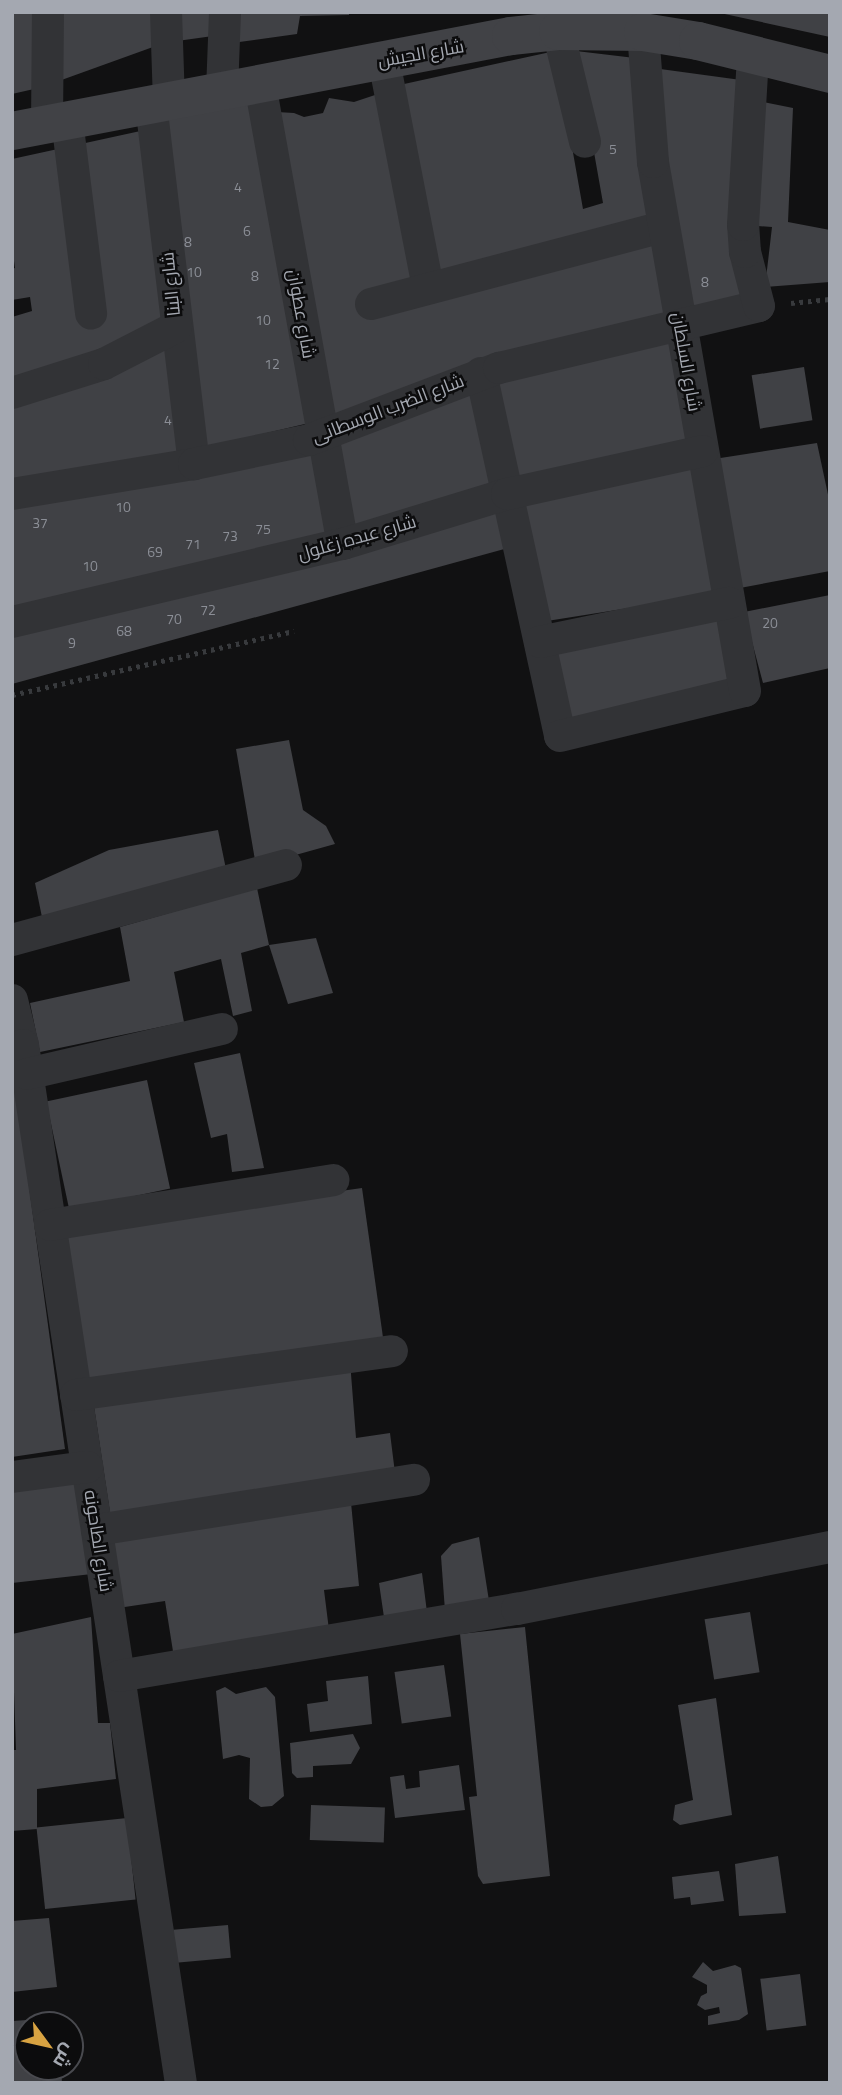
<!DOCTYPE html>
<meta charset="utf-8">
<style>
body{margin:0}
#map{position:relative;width:842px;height:2095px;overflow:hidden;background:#111112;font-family:"Titillium Web",Cairo,sans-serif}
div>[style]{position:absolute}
.building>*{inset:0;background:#404145;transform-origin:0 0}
.path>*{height:4.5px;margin-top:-2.25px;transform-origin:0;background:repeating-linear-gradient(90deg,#383a3d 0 3.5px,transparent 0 8.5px)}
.minor>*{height:32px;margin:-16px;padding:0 16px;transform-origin:16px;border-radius:16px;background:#323336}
.secondary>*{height:38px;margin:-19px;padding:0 19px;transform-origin:19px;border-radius:19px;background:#414246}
span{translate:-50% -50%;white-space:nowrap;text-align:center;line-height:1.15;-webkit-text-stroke:5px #0c0c0d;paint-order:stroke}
.number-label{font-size:14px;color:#8b8e96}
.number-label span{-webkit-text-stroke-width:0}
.street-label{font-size:18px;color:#a4a8b1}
.frame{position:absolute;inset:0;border:14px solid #a4a8b1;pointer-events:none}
.north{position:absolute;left:14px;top:2011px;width:70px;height:70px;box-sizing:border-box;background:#0c0c0d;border:2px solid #494a4f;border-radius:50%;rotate:123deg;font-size:19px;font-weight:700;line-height:28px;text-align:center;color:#a4a8b1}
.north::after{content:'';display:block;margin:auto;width:24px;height:32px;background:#d8a342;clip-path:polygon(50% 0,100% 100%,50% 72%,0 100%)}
</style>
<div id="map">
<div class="building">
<div style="clip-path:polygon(12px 12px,37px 12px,34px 89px,12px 94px)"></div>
<div style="clip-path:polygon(59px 12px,152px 12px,153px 47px,56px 82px)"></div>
<div style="clip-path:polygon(170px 12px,214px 12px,213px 36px,170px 42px)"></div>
<div style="clip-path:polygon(233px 12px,349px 12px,349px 15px,300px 16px,297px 34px,232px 43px)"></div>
<div style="clip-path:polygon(720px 12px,830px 12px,830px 37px,720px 13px)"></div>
<div style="clip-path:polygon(555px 51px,583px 209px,603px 203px,576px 51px,635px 58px,648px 219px,434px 274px,395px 86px)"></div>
<div style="clip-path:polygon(653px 68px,741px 80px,749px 298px,689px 311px)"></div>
<div style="clip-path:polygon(378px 94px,415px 281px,650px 235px,676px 322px,331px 421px,277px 112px,294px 113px,304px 117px,323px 113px,329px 98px,354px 102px)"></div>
<div style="clip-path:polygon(252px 99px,309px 423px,203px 448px,158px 119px)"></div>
<div style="clip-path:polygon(754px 100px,793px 108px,788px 222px,830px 230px,830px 282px,765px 287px,772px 227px,744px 225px)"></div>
<div style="clip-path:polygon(145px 130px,169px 329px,12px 390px,12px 317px,32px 311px,30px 297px,12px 300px,12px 269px,15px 268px,12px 247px,12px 159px)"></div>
<div style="clip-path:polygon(172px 340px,185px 453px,12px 484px,12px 400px)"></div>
<div style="left:670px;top:340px;width:109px;height:187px;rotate:78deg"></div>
<div style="left:804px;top:367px;width:54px;height:53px;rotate:81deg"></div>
<div style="clip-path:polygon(473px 387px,496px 490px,349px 533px,333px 444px)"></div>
<div style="clip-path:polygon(817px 443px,830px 504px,830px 571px,740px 588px,714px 459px)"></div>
<div style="clip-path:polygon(314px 448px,331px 535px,12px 614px,12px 503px)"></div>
<div style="left:694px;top:466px;width:130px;height:179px;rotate:81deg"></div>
<div style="clip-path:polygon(501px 505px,508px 548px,12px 684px,12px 632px)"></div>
<div style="clip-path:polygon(830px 595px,830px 668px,763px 683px,744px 612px)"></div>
<div style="left:721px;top:612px;width:75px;height:175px;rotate:78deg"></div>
<div style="clip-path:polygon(289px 740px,303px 810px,326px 826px,335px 844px,256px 866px,236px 749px)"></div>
<div style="clip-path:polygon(218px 830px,227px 874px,43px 922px,35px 883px,109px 850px)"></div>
<div style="clip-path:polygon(257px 888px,269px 945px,241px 953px,252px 1011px,233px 1016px,221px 959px,174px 972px,184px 1022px,40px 1052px,30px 1003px,130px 981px,120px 927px)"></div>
<div style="clip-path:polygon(316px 938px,333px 993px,288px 1004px,269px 945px)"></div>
<div style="clip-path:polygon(240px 1053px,264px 1168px,232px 1172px,227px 1134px,211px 1138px,194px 1063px)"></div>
<div style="clip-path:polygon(14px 1077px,65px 1449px,12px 1457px,12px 1078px)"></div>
<div style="left:147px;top:1080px;width:111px;height:103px;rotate:78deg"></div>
<div style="left:362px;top:1188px;width:155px;height:305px;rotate:82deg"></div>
<div style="clip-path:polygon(350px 1361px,356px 1438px,390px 1433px,395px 1473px,111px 1519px,93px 1400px)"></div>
<div style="clip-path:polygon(80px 1479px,92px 1574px,12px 1583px,12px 1488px)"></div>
<div style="clip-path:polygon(350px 1492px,359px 1586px,324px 1590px,330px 1638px,175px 1664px,165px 1601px,118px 1608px,107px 1532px)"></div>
<div style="clip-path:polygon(479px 1537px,489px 1601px,445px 1611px,441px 1556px,452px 1544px)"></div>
<div style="clip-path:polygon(422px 1573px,428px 1620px,386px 1631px,379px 1583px)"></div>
<div style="left:750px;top:1612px;width:61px;height:46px;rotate:81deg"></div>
<div style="clip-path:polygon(91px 1617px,98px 1723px,110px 1723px,116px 1779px,37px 1789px,37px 1829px,12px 1831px,12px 1750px,16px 1750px,12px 1634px)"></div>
<div style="clip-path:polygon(525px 1627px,550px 1876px,483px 1884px,478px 1876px,469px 1797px,477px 1796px,460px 1634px)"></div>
<div style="left:444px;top:1665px;width:52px;height:50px;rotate:82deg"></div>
<div style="clip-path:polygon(368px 1676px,372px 1724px,310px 1732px,307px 1704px,328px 1701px,326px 1681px)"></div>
<div style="clip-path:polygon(225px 1687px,236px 1694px,266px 1687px,275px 1697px,284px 1796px,272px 1806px,261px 1807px,249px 1799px,250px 1758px,239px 1755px,223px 1759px,216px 1691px)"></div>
<div style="clip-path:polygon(716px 1698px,732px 1815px,680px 1825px,673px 1820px,675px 1805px,693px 1800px,678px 1705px)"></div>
<div style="clip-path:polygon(353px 1734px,360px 1748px,351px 1764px,313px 1766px,313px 1777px,297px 1778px,292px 1773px,290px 1743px)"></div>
<div style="clip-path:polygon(459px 1765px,465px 1810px,395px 1818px,390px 1777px,404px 1775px,406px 1789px,420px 1787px,419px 1771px)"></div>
<div style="left:311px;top:1805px;width:74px;height:35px;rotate:2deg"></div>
<div style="left:127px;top:1818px;width:82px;height:91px;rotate:84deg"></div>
<div style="clip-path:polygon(778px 1856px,786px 1913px,739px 1916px,735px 1864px)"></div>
<div style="clip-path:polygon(719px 1871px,724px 1901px,691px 1905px,690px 1897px,674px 1899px,672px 1877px)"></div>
<div style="clip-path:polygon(49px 1918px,57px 1987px,12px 1992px,12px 1921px)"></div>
<div style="left:228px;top:1925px;width:33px;height:55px;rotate:85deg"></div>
<div style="clip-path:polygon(703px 1962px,713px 1971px,735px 1965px,741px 1968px,748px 2014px,739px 2020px,708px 2025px,708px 2016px,720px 2013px,719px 2007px,705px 2010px,697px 2005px,701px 1996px,707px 1993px,707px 1985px,692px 1977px)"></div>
<div style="left:800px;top:1974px;width:52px;height:40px;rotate:83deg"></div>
<div style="clip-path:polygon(58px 2018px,59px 2025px,28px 2025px,28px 2067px,61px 2067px,62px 2083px,14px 2083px,12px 2021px)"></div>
</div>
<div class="path">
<div style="left:791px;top:303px;width:39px;rotate:-6deg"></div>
<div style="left:12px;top:695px;width:289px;rotate:-12.8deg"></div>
</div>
<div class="minor">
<div style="left:166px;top:12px;width:89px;rotate:88.1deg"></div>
<div style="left:558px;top:31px;width:114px;rotate:76.3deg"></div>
<div style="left:384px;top:61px;width:231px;rotate:79deg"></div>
<div style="left:260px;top:84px;width:467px;rotate:79.8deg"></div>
<div style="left:222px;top:91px;width:79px;rotate:-87.8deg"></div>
<div style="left:151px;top:104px;width:363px;rotate:83.2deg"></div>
<div style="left:67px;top:120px;width:195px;rotate:82.9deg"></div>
<div style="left:47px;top:124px;width:112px;rotate:-89.5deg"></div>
<div style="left:371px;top:304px;width:302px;rotate:-14.8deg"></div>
<div style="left:481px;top:373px;width:371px;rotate:77.7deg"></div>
<div style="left:560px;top:736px;width:190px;rotate:-13.7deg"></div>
<div style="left:745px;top:691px;width:537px;rotate:-99.87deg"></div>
<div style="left:653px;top:162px;width:130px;rotate:-94.4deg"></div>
<div style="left:12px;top:393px;width:96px;rotate:-17.5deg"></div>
<div style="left:104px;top:364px;width:81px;rotate:-27.2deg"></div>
<div style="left:12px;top:494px;width:184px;rotate:-9.4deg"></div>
<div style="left:194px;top:464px;width:117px;rotate:-11.8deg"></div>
<div style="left:309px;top:440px;width:203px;rotate:-20.8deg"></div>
<div style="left:499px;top:368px;width:267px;rotate:-13.4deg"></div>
<div style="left:759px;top:306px;width:56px;rotate:-104.5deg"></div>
<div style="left:745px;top:252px;width:27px;rotate:-94deg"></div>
<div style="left:743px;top:225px;width:168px;rotate:-86.6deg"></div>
<div style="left:12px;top:622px;width:340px;rotate:-13.3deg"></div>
<div style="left:343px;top:544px;width:171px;rotate:-17deg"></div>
<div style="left:507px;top:494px;width:200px;rotate:-12.4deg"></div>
<div style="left:540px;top:642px;width:193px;rotate:-11.7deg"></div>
<div style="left:12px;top:940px;width:284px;rotate:-15.3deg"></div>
<div style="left:12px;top:1000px;width:46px;rotate:76.3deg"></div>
<div style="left:23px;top:1045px;width:1050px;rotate:81.35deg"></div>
<div style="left:27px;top:1074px;width:200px;rotate:-13deg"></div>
<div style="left:50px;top:1225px;width:287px;rotate:-9deg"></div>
<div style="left:76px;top:1395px;width:319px;rotate:-7.9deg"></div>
<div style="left:12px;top:1477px;width:76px;rotate:-7.6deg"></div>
<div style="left:97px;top:1530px;width:321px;rotate:-9deg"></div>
<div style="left:119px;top:1676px;width:404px;rotate:-9.6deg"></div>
<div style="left:517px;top:1609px;width:319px;rotate:-11.2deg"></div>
</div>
<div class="secondary">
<div style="left:12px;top:131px;width:508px;rotate:-10.78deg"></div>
<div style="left:511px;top:36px;width:47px;rotate:-6.1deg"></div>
<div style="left:558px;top:31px;width:85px;rotate:0.7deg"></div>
<div style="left:643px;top:32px;width:56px;rotate:9.3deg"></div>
<div style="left:698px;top:41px;width:136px;rotate:14deg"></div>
</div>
<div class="number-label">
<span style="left:613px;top:149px">5</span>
<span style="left:238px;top:187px">4</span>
<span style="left:247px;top:231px">6</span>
<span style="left:188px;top:242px">8</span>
<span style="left:194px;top:272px">10</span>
<span style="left:255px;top:276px">8</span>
<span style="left:705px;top:282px">8</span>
<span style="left:263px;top:320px">10</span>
<span style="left:272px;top:364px">12</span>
<span style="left:168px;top:420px">4</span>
<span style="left:123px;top:507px">10</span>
<span style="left:40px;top:523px">37</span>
<span style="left:263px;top:529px">75</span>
<span style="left:230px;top:536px">73</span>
<span style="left:193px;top:544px">71</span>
<span style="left:155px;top:552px">69</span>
<span style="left:90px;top:566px">10</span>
<span style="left:208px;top:610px">72</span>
<span style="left:174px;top:619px">70</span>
<span style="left:770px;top:623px">20</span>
<span style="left:124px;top:631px">68</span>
<span style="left:72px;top:643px">9</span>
</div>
<div class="street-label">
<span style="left:421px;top:54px;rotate:-10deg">شارع الجيش</span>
<span style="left:171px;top:284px;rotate:-96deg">شارع البنا</span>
<span style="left:301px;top:314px;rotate:80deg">شارع عطوان</span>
<span style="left:686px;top:362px;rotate:80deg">شارع السلطان</span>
<span style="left:388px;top:409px;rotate:-21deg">شارع الضرب الوسطانى</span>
<span style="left:357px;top:538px;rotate:-16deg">شارع عبده زغلول</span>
<span style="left:98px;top:1541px;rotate:81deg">شارع الطاحونه</span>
</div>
<div class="frame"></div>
<div class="north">ش</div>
</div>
